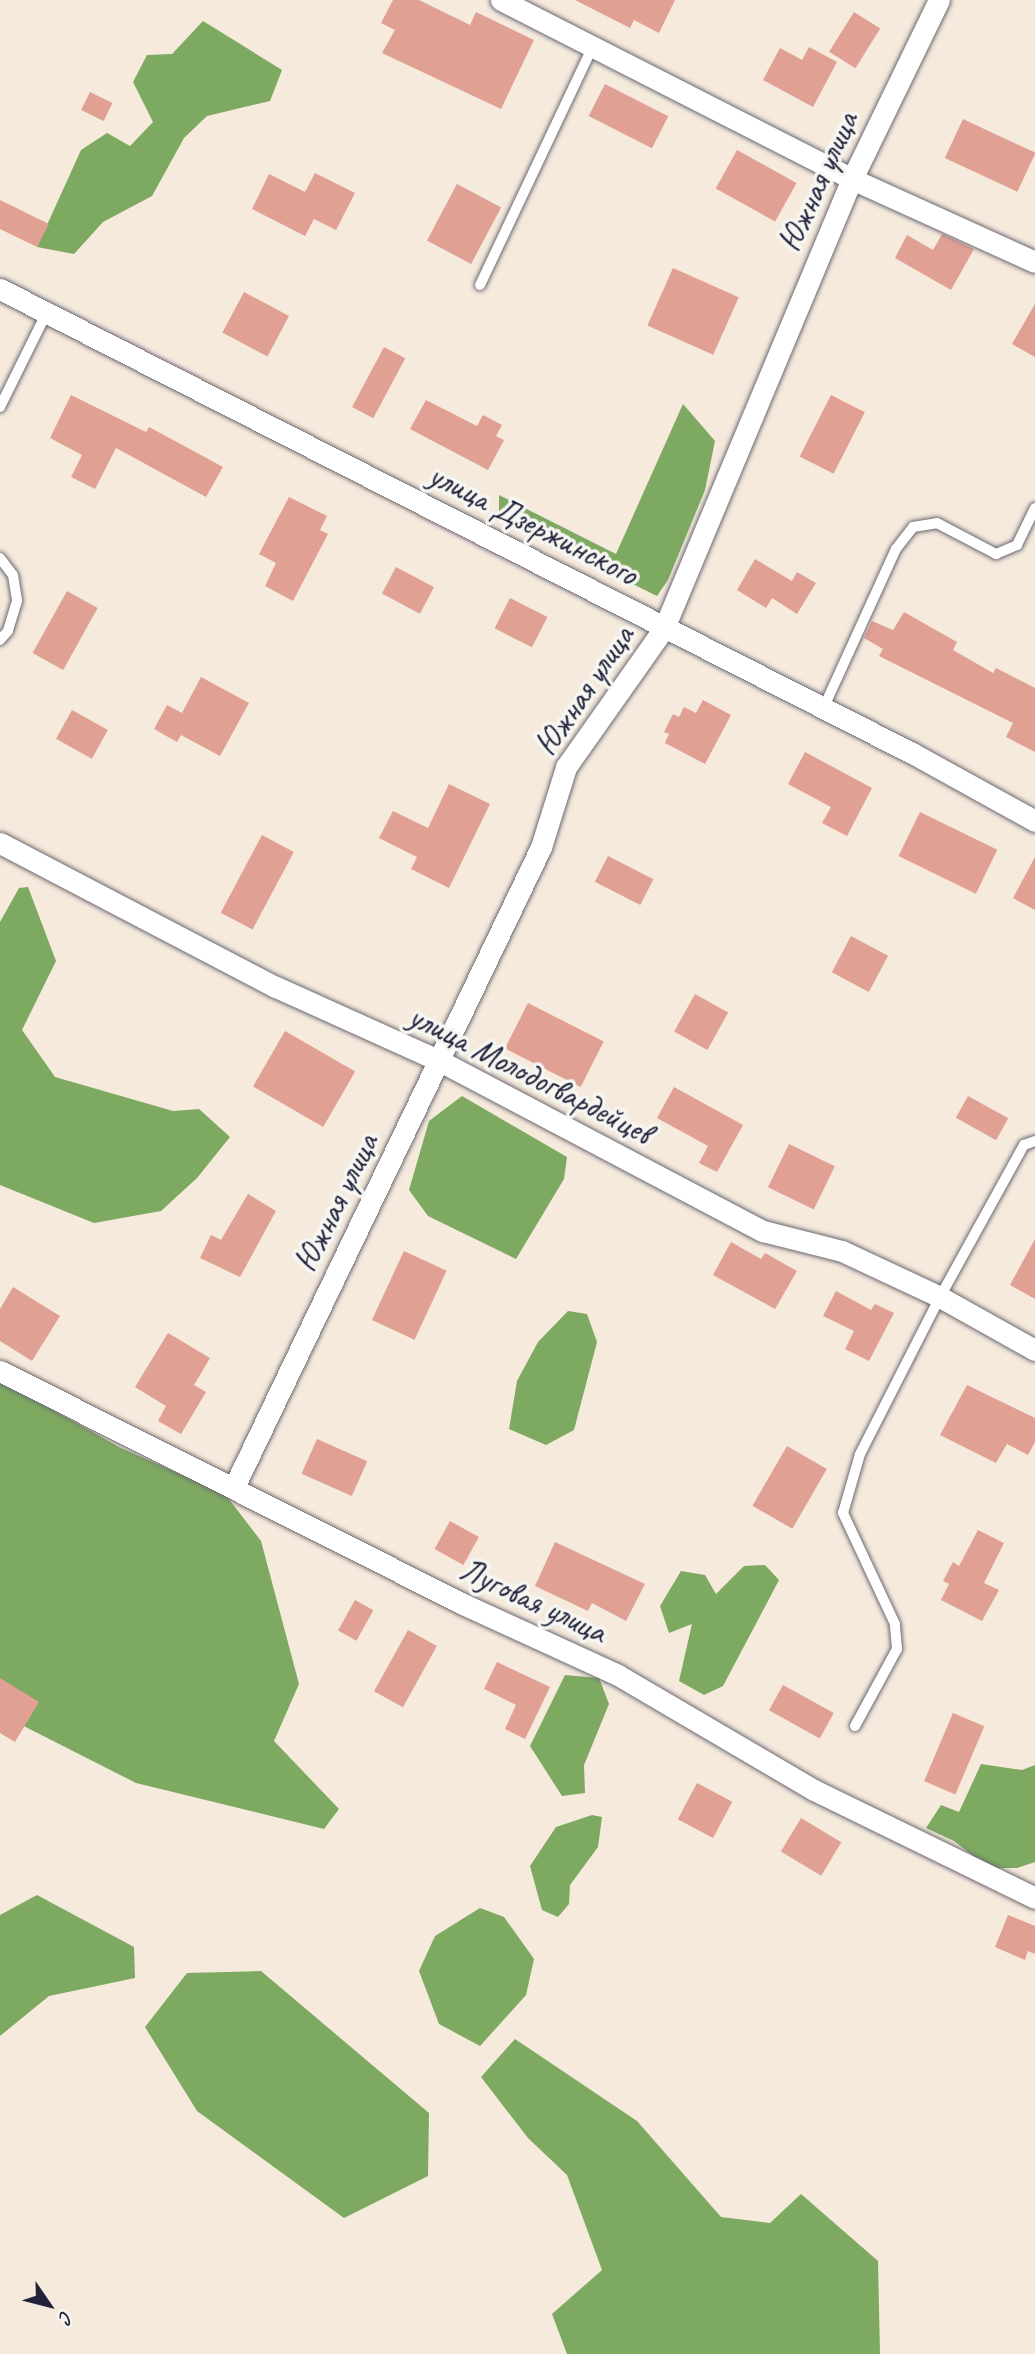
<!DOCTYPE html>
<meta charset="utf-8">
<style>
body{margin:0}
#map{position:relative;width:1035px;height:2354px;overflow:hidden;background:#f5eadc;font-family:Caveat,sans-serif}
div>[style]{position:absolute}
.forest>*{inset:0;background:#7da961}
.building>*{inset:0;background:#e0a094;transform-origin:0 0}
.roads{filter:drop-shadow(0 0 2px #6c6873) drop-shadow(0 0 2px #6c6873)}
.service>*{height:10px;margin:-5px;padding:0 5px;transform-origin:5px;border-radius:5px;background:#fff}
.minor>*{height:21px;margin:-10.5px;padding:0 10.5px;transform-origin:10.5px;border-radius:10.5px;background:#fff}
span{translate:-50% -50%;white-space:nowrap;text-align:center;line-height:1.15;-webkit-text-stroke:7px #f6f6f2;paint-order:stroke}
.street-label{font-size:33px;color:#22223b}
.north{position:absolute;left:14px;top:2270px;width:70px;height:70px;-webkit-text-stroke:5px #f6f6f2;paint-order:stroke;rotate:125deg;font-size:19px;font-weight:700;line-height:28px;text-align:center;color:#22223b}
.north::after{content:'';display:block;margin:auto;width:24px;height:32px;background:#22223b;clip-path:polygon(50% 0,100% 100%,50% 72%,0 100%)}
</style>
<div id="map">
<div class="forest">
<div style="clip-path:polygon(203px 21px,282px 70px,270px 101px,207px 116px,184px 138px,152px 196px,103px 222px,74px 254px,37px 247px,81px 150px,107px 133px,130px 146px,153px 122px,133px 82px,147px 55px,172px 54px)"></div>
<div style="clip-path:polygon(683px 404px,715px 441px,705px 490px,668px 580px,657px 596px,499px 518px,499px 495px,616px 554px)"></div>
<div style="clip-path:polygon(28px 887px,56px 961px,22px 1030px,55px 1077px,173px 1111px,199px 1109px,230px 1137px,197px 1178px,161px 1211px,94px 1223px,0 1185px,0 922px,19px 888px)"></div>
<div style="clip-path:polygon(462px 1096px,567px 1157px,564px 1179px,516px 1259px,428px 1216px,409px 1190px,429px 1121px)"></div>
<div style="clip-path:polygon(568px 1311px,587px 1314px,597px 1342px,574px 1430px,546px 1445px,509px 1429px,517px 1381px,538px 1342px)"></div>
<div style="clip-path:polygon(0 1380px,119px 1447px,225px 1494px,261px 1541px,299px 1684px,274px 1741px,339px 1809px,324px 1829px,136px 1783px,0 1714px)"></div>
<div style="clip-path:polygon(765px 1565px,779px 1580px,723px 1686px,704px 1695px,679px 1681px,692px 1624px,669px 1633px,660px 1606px,681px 1571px,705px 1575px,716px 1594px,744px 1566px)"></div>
<div style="clip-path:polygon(565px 1675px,599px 1678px,609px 1704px,584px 1765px,585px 1793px,562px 1796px,530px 1746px)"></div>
<div style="clip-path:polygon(981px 1764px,1022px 1770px,1035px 1765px,1035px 1862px,1017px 1868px,989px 1868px,954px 1841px,926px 1828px,941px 1805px,959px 1812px)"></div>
<div style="clip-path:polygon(592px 1815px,602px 1817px,598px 1847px,570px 1885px,569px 1904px,558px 1917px,542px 1910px,530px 1866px,556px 1827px)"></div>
<div style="clip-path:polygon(37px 1895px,134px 1947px,135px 1978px,49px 1996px,0 2036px,0 1915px)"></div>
<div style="clip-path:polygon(480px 1908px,504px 1917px,534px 1959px,526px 1995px,480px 2046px,439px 2024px,419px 1971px,435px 1936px)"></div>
<div style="clip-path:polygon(261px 1971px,429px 2113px,428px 2176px,344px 2218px,197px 2111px,145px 2027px,187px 1973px)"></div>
<div style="clip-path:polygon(515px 2039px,637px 2121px,721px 2217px,770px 2223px,801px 2194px,878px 2261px,880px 2354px,567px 2354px,552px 2314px,602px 2270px,567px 2175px,528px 2138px,481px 2077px)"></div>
</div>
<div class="building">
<div style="clip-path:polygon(393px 0,419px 0,470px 25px,476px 12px,534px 40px,501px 109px,382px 53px,395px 30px,381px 23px)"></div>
<div style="clip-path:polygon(575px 0,675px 0,659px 33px,634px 20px,630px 28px)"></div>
<div style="left:854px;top:12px;width:31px;height:47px;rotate:32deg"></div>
<div style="clip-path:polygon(809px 47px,837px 62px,813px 107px,763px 80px,780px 48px,802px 60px)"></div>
<div style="left:605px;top:84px;width:71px;height:36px;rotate:27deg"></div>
<div style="left:90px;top:92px;width:25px;height:20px;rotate:26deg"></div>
<div style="left:963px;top:119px;width:80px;height:43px;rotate:25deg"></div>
<div style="left:737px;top:150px;width:68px;height:44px;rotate:29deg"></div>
<div style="clip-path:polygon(315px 173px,355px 193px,336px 230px,314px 219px,305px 236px,252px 209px,269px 174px,305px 192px)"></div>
<div style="left:457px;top:184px;width:50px;height:64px;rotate:28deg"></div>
<div style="clip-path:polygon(0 200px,49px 224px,37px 247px,0 229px)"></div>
<div style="clip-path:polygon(942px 234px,974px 249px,951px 290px,895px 258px,907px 235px,933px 250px)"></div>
<div style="left:673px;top:268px;width:72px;height:63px;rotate:24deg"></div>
<div style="left:244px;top:292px;width:51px;height:46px;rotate:28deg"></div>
<div style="clip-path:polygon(1035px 304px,1035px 357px,1012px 344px)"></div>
<div style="left:384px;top:347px;width:24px;height:68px;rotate:28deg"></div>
<div style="clip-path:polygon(71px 395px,146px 432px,149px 427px,223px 467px,206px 497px,116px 448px,95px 489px,71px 477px,82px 455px,50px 438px)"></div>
<div style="left:831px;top:395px;width:38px;height:69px;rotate:27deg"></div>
<div style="clip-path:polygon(426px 400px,477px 426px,483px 415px,502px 425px,496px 436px,504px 440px,488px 470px,410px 429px)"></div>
<div style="clip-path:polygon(289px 497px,327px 516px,320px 530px,328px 534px,293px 601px,265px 586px,276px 563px,259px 554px)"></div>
<div style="clip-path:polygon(755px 559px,792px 581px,797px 572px,816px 583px,797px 614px,772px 598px,766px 608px,737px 590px)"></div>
<div style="left:396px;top:567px;width:43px;height:30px;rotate:28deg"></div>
<div style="left:67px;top:591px;width:35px;height:71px;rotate:29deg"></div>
<div style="left:510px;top:598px;width:42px;height:34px;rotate:27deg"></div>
<div style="clip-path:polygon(904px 612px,957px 642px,953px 650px,993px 673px,996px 668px,1035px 688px,1035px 752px,1006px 737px,1013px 723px,879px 656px,883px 649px,864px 638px,872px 621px,893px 630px)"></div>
<div style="clip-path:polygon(201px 677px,249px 703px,220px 756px,181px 735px,177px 742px,154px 729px,167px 705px,182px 713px)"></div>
<div style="clip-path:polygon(703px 700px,731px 715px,705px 764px,665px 743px,669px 734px,664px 732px,673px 714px,679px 717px,684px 707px,696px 713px)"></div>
<div style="left:72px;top:710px;width:41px;height:33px;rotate:29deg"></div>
<div style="clip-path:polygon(805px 752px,872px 788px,847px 836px,822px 823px,831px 807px,788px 784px)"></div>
<div style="clip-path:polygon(449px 784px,490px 804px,449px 888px,411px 869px,417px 857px,379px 838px,393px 811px,428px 828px)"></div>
<div style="left:920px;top:812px;width:86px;height:49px;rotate:26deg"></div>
<div style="left:262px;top:835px;width:36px;height:88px;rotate:28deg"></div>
<div style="left:608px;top:856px;width:51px;height:29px;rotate:27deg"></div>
<div style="clip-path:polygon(1035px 857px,1035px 910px,1013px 898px)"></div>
<div style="left:851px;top:936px;width:42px;height:41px;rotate:28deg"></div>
<div style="left:695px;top:994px;width:38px;height:43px;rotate:29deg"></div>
<div style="left:528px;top:1003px;width:85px;height:51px;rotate:27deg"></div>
<div style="left:285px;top:1031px;width:81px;height:64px;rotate:30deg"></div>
<div style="clip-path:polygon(674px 1087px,743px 1125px,717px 1172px,699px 1163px,708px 1146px,657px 1118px)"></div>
<div style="left:968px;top:1096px;width:46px;height:25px;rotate:29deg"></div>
<div style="left:789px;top:1144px;width:51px;height:48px;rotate:26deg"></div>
<div style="clip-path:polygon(248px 1194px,276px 1211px,240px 1277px,200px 1258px,211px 1235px,221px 1240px)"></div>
<div style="clip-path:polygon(1035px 1239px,1035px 1299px,1010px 1285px)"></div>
<div style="clip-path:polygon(731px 1242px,761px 1259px,765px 1253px,797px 1271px,775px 1309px,713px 1275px)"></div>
<div style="left:404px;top:1251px;width:47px;height:76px;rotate:25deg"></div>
<div style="clip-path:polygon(13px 1287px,60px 1316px,32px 1361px,0 1341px,0 1309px)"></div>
<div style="clip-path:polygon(836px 1291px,871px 1310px,875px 1304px,894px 1313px,869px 1361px,845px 1349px,854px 1331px,823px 1316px)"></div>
<div style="clip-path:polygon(168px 1333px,210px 1358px,194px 1385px,206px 1392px,181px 1434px,158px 1421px,166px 1406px,135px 1387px)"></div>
<div style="clip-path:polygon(967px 1385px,1035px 1418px,1035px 1442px,1028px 1455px,1007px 1444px,996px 1463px,940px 1435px)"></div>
<div style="left:317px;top:1439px;width:55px;height:38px;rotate:24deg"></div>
<div style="left:787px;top:1446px;width:46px;height:69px;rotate:30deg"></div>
<div style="left:450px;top:1521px;width:33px;height:32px;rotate:29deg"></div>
<div style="clip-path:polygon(978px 1530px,1004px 1543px,984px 1583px,999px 1590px,982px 1621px,941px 1600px,949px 1584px,943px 1581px,953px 1562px,959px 1566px)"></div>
<div style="clip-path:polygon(555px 1542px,645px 1584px,626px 1621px,592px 1603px,588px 1611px,535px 1586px)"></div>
<div style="left:355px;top:1600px;width:21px;height:35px;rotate:29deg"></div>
<div style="left:408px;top:1630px;width:33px;height:70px;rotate:29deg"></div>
<div style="clip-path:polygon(497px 1662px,550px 1687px,525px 1739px,505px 1729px,516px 1705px,484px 1689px)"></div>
<div style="clip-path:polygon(0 1678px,39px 1702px,15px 1742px,0 1733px)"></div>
<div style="left:783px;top:1685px;width:58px;height:29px;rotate:29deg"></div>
<div style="left:953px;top:1713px;width:34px;height:74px;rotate:23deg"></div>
<div style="left:697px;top:1783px;width:40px;height:41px;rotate:28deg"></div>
<div style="left:801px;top:1818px;width:47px;height:39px;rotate:31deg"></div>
<div style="clip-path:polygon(1008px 1915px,1035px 1926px,1035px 1954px,1028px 1951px,1025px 1960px,995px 1947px)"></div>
</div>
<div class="roads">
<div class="service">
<div style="left:480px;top:285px;width:262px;rotate:-64.7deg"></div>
<div style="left:0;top:407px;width:106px;rotate:-63.7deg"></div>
<div style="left:0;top:558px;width:21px;rotate:53deg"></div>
<div style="left:13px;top:575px;width:26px;rotate:81deg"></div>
<div style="left:17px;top:601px;width:31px;rotate:107deg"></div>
<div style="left:8px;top:631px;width:12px;rotate:132deg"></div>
<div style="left:823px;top:709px;width:176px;rotate:-65.5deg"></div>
<div style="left:896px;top:549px;width:28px;rotate:-52deg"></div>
<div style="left:913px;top:527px;width:24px;rotate:-9deg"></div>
<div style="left:937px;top:523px;width:67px;rotate:27.7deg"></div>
<div style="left:996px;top:554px;width:23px;rotate:-23deg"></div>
<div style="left:1017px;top:545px;width:41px;rotate:-64.1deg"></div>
<div style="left:855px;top:1726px;width:88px;rotate:-61.4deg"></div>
<div style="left:897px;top:1649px;width:25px;rotate:-95deg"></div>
<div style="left:895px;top:1624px;width:123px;rotate:-115.1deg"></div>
<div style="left:843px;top:1513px;width:61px;rotate:-73.9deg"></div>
<div style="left:860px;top:1454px;width:176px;rotate:-63deg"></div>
<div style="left:940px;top:1297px;width:174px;rotate:-61.1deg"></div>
<div style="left:1024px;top:1145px;width:12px;rotate:-20deg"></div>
</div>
<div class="minor">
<div style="left:501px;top:0;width:394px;rotate:27deg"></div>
<div style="left:852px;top:179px;width:201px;rotate:24.4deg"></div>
<div style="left:0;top:289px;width:1023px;rotate:26.97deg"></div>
<div style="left:912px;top:753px;width:141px;rotate:28.9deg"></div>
<div style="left:0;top:843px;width:311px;rotate:27.6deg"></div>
<div style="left:276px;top:987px;width:180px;rotate:24.3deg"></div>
<div style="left:440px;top:1061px;width:365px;rotate:27.8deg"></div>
<div style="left:763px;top:1231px;width:81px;rotate:14.2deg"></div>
<div style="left:842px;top:1251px;width:108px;rotate:25.1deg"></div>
<div style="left:940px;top:1297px;width:109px;rotate:29.2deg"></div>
<div style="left:0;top:1371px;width:518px;rotate:26.71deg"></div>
<div style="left:463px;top:1604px;width:170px;rotate:24.6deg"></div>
<div style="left:618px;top:1675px;width:227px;rotate:30.4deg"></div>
<div style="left:814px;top:1790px;width:246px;rotate:26deg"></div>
<div style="left:234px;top:1487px;width:710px;rotate:-64.37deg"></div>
<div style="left:541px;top:847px;width:84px;rotate:-72.6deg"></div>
<div style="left:566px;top:767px;width:170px;rotate:-54.8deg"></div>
<div style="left:664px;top:628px;width:487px;rotate:-67.3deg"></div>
<div style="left:852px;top:179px;width:199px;rotate:-64.1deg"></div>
</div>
</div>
<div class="street-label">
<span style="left:819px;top:182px;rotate:-66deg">Южная улица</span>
<span style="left:533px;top:525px;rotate:27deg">улица Дзержинского</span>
<span style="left:585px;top:691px;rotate:-56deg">Южная улица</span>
<span style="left:530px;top:1075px;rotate:27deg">улица Молодогвардейцев</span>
<span style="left:337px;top:1203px;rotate:-64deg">Южная улица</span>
<span style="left:533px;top:1601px;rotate:25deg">Луговая улица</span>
</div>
<div class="north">С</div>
</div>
